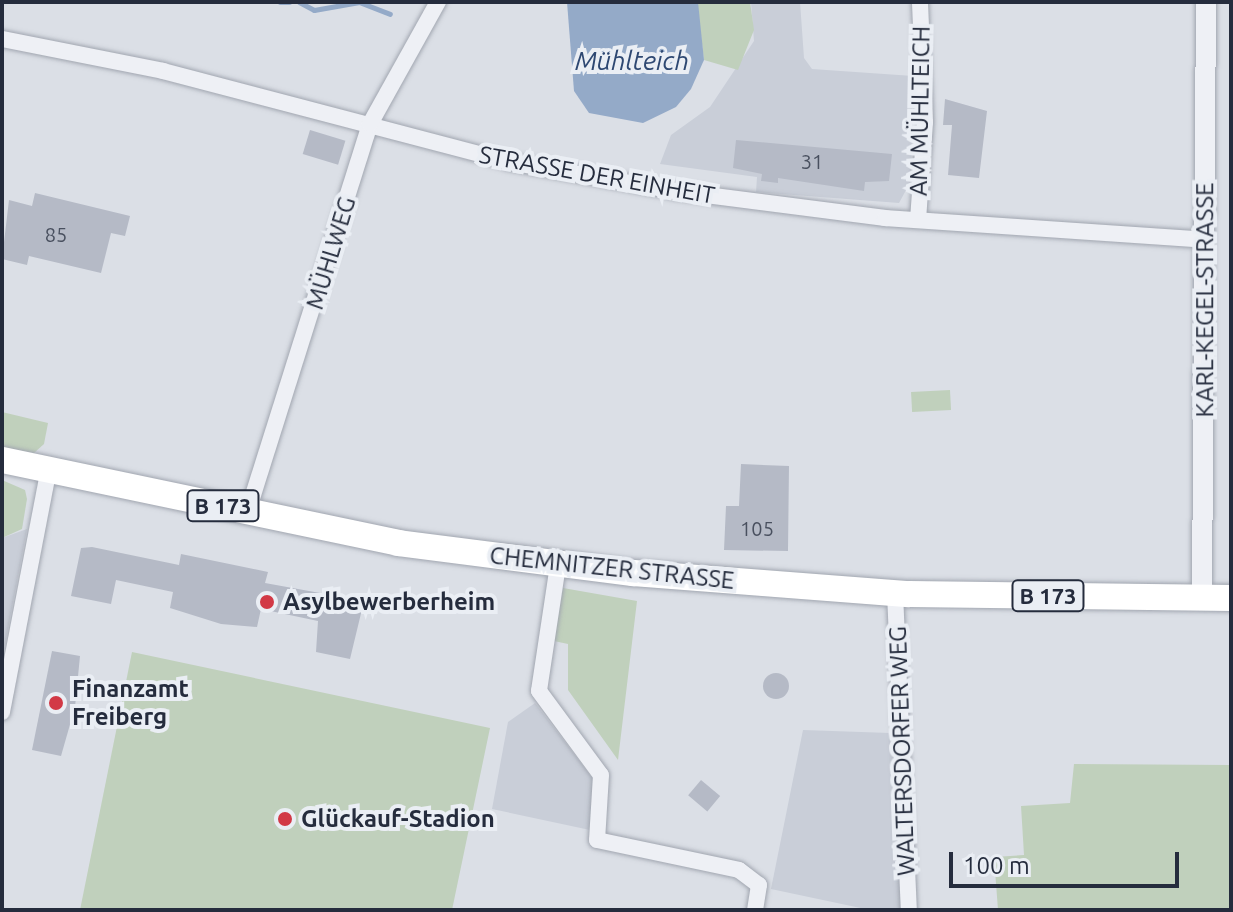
<!DOCTYPE html>
<meta charset="utf-8">
<style>
body{margin:0}
#map{position:relative;width:1233px;height:912px;overflow:hidden;background:#dbdfe6;font-family:Ubuntu,sans-serif}
div>[style]{position:absolute}
.built>*{inset:0;background:#c9ced8}
.green>*{inset:0;background:#c0d0bc;transform-origin:0 0}
.water>*{inset:0;background:#94aac8}
.stream>*{height:5px;margin:-2.5px;padding:0 2.5px;transform-origin:2.5px;border-radius:2.5px;background:#94aac8}
.building>*{inset:0;background:#b5bac6;transform-origin:0 0}
.round{border-radius:50%}
.roads{filter:drop-shadow(0 0 2px #a1a6b0) drop-shadow(0 0 2px #a1a6b0)}
.minor>*{height:16px;margin:-8px;padding:0 8px;transform-origin:8px;border-radius:8px;background:#eef0f5}
.tertiary>*{height:20px;margin:-10px;padding:0 10px;transform-origin:10px;border-radius:10px;background:#eef0f5}
.primary>*{height:26px;margin:-13px;padding:0 13px;transform-origin:13px;border-radius:13px;background:#fff}
.dots>*{width:22px;height:22px;translate:-50% -50%;box-sizing:border-box;border:4px solid #eaeef4;border-radius:50%}
span{translate:-50% -50%;white-space:nowrap;text-align:center;line-height:1.15;-webkit-text-stroke:8px #eaeef4;paint-order:stroke}
.number-label{font-size:20px;color:#49505f}
.number-label span{-webkit-text-stroke-width:0}
.shield-label span{padding:2px 6px;background:#eaeef4;border:2px solid;border-radius:6px;-webkit-text-stroke-width:0}
.shield-label{font-size:22px;color:#252c3d;font-weight:700}
.street-label{font-size:24px;color:#252c3d}
.poi-label{font-size:24px;color:#252c3d;font-weight:700}
.left{translate:0 -50%;text-align:left}
.water-label{font-size:26px;color:#2e4872;font-style:italic}
.frame{position:absolute;inset:0;border:4px solid #252c3d;pointer-events:none}
.scale{position:absolute;left:949px;top:852px;width:230px;height:36px;box-sizing:border-box;border:4px solid #252c3d;border-top:0;padding-left:10px;font-size:24px;line-height:28px;white-space:nowrap;color:#252c3d;-webkit-text-stroke:6px #eaeef4;paint-order:stroke}
</style>
<div id="map">
<div class="built">
<div style="clip-path:polygon(751px 2px,800px 2px,804px 58px,812px 69px,913px 76px,911px 181px,899px 203px,756px 192px,757px 177px,660px 164px,671px 135px,710px 107px,754px 41px)"></div>
<div style="clip-path:polygon(27px 529px,2px 660px,2px 538px)"></div>
<div style="clip-path:polygon(535px 703px,594px 780px,590px 830px,492px 809px,508px 722px)"></div>
<div style="clip-path:polygon(803px 730px,890px 733px,902px 910px,870px 910px,771px 889px)"></div>
</div>
<div class="green">
<div style="clip-path:polygon(697px 2px,750px 2px,754px 30px,738px 70px,704px 60px)"></div>
<div style="left:950px;top:390px;width:20px;height:39px;rotate:87deg"></div>
<div style="clip-path:polygon(2px 412px,48px 423px,44px 444px,34px 453px,2px 447px)"></div>
<div style="clip-path:polygon(2px 480px,25px 490px,27px 499px,22px 529px,2px 538px)"></div>
<div style="clip-path:polygon(563px 588px,637px 601px,618px 760px,568px 690px,568px 644px,554px 641px)"></div>
<div style="clip-path:polygon(132px 652px,490px 728px,452px 910px,80px 910px)"></div>
<div style="clip-path:polygon(1074px 764px,1231px 765px,1231px 910px,998px 910px,994px 857px,1024px 855px,1021px 806px,1070px 803px)"></div>
</div>
<div class="water">
<div style="clip-path:polygon(567px 2px,698px 2px,704px 60px,691px 89px,676px 107px,643px 123px,589px 113px,574px 91px)"></div>
</div>
<div class="stream">
<div style="left:280px;top:2px;width:9px"></div>
<div style="left:299px;top:2px;width:17px;rotate:28deg"></div>
<div style="left:314px;top:10px;width:46px;rotate:-10.1deg"></div>
<div style="left:359px;top:2px;width:33px;rotate:21deg"></div>
</div>
<div class="building">
<div style="clip-path:polygon(945px 99px,987px 111px,979px 178px,948px 175px,952px 125px,943px 125px)"></div>
<div style="left:310px;top:130px;width:37px;height:25px;rotate:17deg"></div>
<div style="clip-path:polygon(736px 140px,892px 154px,889px 181px,865px 182px,864px 191px,778px 178px,778px 183px,761px 181px,762px 174px,733px 168px)"></div>
<div style="clip-path:polygon(35px 193px,130px 216px,125px 236px,111px 233px,101px 273px,29px 256px,27px 265px,2px 259px,9px 200px,32px 206px)"></div>
<div style="clip-path:polygon(741px 464px,789px 466px,788px 551px,724px 550px,726px 506px,739px 506px)"></div>
<div style="clip-path:polygon(92px 547px,179px 565px,181px 554px,268px 572px,265px 583px,364px 601px,350px 659px,316px 652px,318px 621px,261px 609px,257px 627px,221px 624px,170px 608px,173px 592px,116px 580px,111px 604px,71px 596px,81px 548px)"></div>
<div style="clip-path:polygon(52px 651px,80px 656px,75px 707px,61px 756px,32px 750px)"></div>
<div class="round" style="left:763px;top:673px;width:26px;height:26px"></div>
<div style="left:701px;top:780px;width:25px;height:20px;rotate:40deg"></div>
</div>
<div class="roads">
<div class="minor">
<div style="left:2px;top:39px;width:164px;rotate:11.2deg"></div>
<div style="left:163px;top:71px;width:358px;rotate:14.7deg"></div>
<div style="left:509px;top:162px;width:169px;rotate:9.9deg"></div>
<div style="left:675px;top:191px;width:212px;rotate:7.3deg"></div>
<div style="left:885px;top:218px;width:320px;rotate:3.9deg"></div>
<div style="left:918px;top:220px;width:98px;rotate:-85.9deg"></div>
<div style="left:925px;top:122px;width:120px;rotate:-92.4deg"></div>
<div style="left:248px;top:511px;width:406px;rotate:-72.5deg"></div>
<div style="left:370px;top:124px;width:140px;rotate:-60.9deg"></div>
<div style="left:558px;top:565px;width:127px;rotate:98.6deg"></div>
<div style="left:539px;top:691px;width:104px;rotate:53.6deg"></div>
<div style="left:601px;top:775px;width:65px;rotate:93.5deg"></div>
<div style="left:597px;top:840px;width:145px;rotate:11.9deg"></div>
<div style="left:739px;top:870px;width:25px;rotate:37deg"></div>
<div style="left:759px;top:885px;width:25px;rotate:99deg"></div>
<div style="left:895px;top:593px;width:317px;rotate:87.5deg"></div>
<div style="left:2px;top:712px;width:248px;rotate:-79.1deg"></div>
</div>
<div class="tertiary">
<div style="left:1202px;top:598px;width:596px;rotate:-89.62deg"></div>
</div>
<div class="primary">
<div style="left:2px;top:460px;width:405px;rotate:11.8deg"></div>
<div style="left:398px;top:543px;width:237px;rotate:7.3deg"></div>
<div style="left:633px;top:573px;width:277px;rotate:4.4deg"></div>
<div style="left:909px;top:594px;width:322px;rotate:0.7deg"></div>
</div>
</div>
<div class="dots">
<div style="left:267px;top:602px;background:#d23946"></div>
<div style="left:56px;top:703px;background:#d23946"></div>
<div style="left:285px;top:819px;background:#d23946"></div>
</div>
<div class="number-label">
<span style="left:812px;top:161px">31</span>
<span style="left:56px;top:234px">85</span>
<span style="left:757px;top:528px">105</span>
</div>
<div class="shield-label">
<span style="left:223px;top:506px">B 173</span>
<span style="left:1048px;top:596px">B 173</span>
</div>
<div class="street-label">
<span style="left:920px;top:111px;rotate:-89deg">AM MÜHLTEICH</span>
<span style="left:597px;top:175px;rotate:10deg">STRASSE DER EINHEIT</span>
<span style="left:331px;top:253px;rotate:-73deg">MÜHLWEG</span>
<span style="left:1205px;top:300px;rotate:-90deg">KARL-KEGEL-STRASSE</span>
<span style="left:612px;top:568px;rotate:6deg">CHEMNITZER STRASSE</span>
<span style="left:902px;top:751px;rotate:-92deg">WALTERSDORFER WEG</span>
</div>
<div class="poi-label">
<span class="left" style="left:283px;top:602px">Asylbewerberheim</span>
<span class="left" style="left:72px;top:703px">Finanzamt<br>Freiberg</span>
<span class="left" style="left:301px;top:819px">Glückauf-Stadion</span>
</div>
<div class="water-label">
<span style="left:632px;top:61px">Mühlteich</span>
</div>
<div class="frame"></div>
<div class="scale">100 m</div>
</div>
